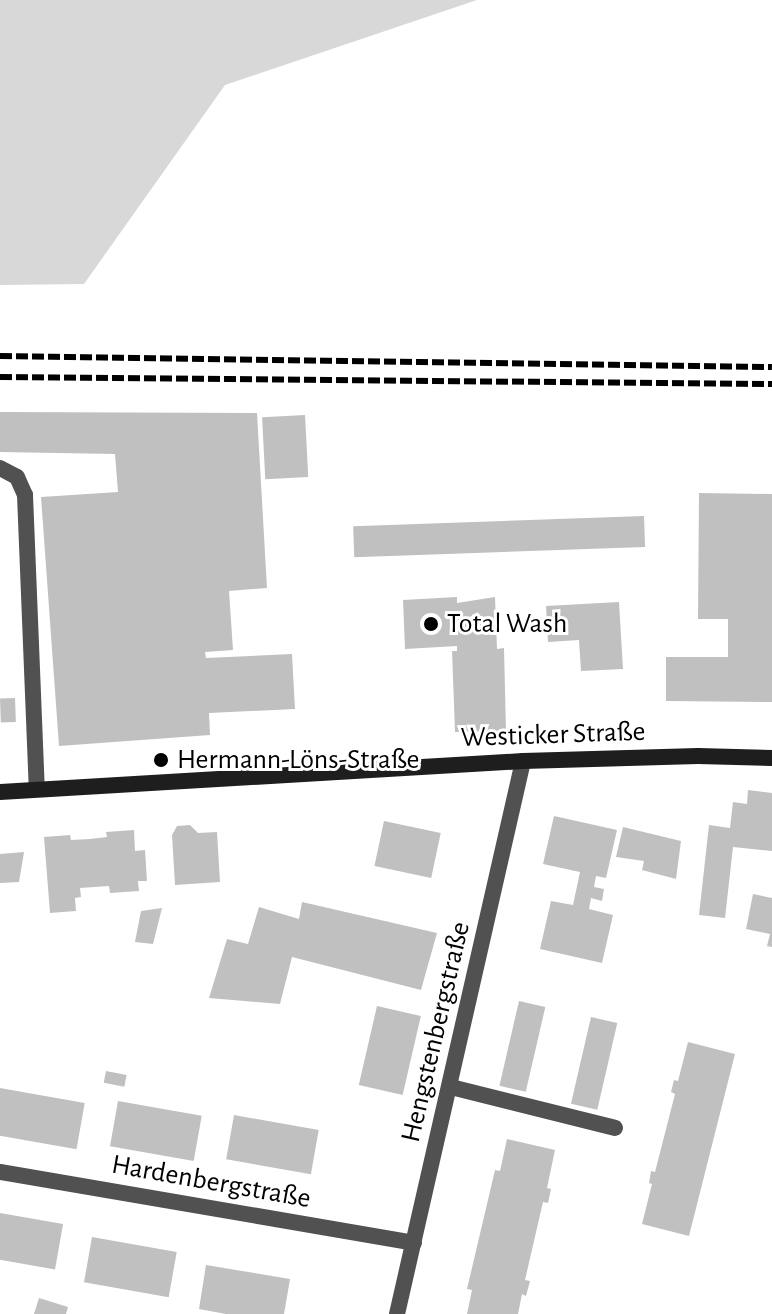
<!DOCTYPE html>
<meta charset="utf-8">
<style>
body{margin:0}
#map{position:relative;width:772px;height:1314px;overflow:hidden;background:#fff;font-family:"Alegreya Sans",sans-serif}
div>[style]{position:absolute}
.green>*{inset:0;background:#d8d8d8}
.building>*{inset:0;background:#c0c0c0;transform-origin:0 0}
.lane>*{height:16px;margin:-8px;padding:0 8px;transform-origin:8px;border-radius:8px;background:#515151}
.street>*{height:16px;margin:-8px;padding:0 8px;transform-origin:8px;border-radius:8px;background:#515151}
.secondary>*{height:16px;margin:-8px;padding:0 8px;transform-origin:8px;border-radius:8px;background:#1e1e1e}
.rail>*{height:6px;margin-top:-3px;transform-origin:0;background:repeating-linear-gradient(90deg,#000 0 12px,transparent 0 16px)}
.dots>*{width:22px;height:22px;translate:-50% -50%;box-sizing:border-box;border:4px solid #fff;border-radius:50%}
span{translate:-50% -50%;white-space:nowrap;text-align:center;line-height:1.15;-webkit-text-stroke:6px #fff;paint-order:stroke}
.poi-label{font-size:28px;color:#000}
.left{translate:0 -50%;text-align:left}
.street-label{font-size:28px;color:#000}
</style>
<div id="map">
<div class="green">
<div style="clip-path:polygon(0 0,477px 0,225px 85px,84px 284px,0 285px)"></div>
</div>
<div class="building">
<div style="clip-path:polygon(0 412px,257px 413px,267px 588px,229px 591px,233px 650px,205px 652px,206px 658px,292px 654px,295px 709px,209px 713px,210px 735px,59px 746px,41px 497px,118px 492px,115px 454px,0 452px)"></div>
<div style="left:305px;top:415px;width:62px;height:43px;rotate:87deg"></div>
<div style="clip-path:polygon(699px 493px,772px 494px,772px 702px,666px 701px,666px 657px,728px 657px,728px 619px,698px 619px)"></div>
<div style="left:644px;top:516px;width:31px;height:291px;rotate:88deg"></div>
<div style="clip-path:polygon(457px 597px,457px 603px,495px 597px,497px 649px,504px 648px,506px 731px,455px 732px,452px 651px,457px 651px,457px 646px,405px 649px,403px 600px)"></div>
<div style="clip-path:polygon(619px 602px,623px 669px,581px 671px,579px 640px,548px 642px,546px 606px)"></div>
<div style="left:15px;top:698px;width:24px;height:15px;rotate:88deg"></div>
<div style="clip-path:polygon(748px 790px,772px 793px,772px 851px,733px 847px,725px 918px,699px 915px,709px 825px,730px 828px,733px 802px,747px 804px)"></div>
<div style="clip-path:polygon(554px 816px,617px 830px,606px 878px,596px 876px,594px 887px,604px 889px,602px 901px,591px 898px,589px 909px,613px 915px,602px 963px,540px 949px,551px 901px,573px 905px,580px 872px,543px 864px)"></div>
<div style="left:384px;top:821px;width:58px;height:46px;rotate:12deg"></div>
<div style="clip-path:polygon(190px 825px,198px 833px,217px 832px,220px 882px,175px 885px,172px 835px,177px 826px)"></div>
<div style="clip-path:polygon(623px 827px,681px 841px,676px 879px,642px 870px,644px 861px,616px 857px)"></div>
<div style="clip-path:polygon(134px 830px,135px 851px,145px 850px,147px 881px,138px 881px,139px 891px,110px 893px,109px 886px,80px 888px,81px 897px,75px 898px,76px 911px,50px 913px,44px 837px,70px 835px,71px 840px,90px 839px,107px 837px,106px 832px)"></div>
<div style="clip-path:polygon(24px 852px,19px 882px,0 883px,0 854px)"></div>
<div style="clip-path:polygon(753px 894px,772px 898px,772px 947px,767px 946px,770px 934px,746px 929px)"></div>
<div style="clip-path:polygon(302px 902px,437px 933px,421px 990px,292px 957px,280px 1004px,209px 998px,227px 939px,248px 944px,259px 907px,299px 919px)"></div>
<div style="clip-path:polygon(162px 908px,153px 944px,135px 942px,141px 911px)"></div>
<div style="left:519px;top:1001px;width:27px;height:87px;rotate:13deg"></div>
<div style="left:377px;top:1006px;width:45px;height:81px;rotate:13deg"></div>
<div style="left:591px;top:1017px;width:27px;height:89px;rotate:13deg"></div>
<div style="clip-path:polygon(688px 1042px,735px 1054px,689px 1236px,642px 1224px,652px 1184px,649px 1183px,651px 1171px,655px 1172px,675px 1094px,671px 1092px,674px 1080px,678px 1081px)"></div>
<div style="left:106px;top:1071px;width:21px;height:12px;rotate:11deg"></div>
<div style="left:0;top:1088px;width:86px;height:47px;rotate:10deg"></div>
<div style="left:118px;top:1101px;width:85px;height:46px;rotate:10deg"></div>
<div style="left:234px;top:1115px;width:86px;height:45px;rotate:10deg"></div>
<div style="clip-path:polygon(507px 1139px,555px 1150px,547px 1188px,551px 1189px,548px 1203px,543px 1202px,525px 1280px,530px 1281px,526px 1296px,522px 1294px,518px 1314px,467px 1314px,472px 1290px,467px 1289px,495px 1170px,500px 1171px)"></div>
<div style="left:0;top:1213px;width:64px;height:46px;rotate:10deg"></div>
<div style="left:92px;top:1237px;width:86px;height:46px;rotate:10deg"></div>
<div style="clip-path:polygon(206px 1265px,290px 1279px,284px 1314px,226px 1314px,199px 1309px)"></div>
<div style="clip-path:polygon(39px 1298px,68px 1307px,66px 1314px,34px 1314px)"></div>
</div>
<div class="lane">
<div style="left:0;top:468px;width:19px;rotate:28deg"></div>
<div style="left:17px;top:477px;width:20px;rotate:66deg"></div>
<div style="left:25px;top:495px;width:294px;rotate:87.7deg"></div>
<div style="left:451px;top:1087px;width:169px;rotate:14deg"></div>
</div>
<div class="street">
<div style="left:0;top:1172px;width:420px;rotate:9.7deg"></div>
<div style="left:397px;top:1314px;width:567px;rotate:-77.16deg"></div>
</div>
<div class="secondary">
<div style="left:0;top:792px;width:524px;rotate:-3.39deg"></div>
<div style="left:523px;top:761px;width:175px;rotate:-1.6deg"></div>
<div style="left:698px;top:756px;width:74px;rotate:1.5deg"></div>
</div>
<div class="rail">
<div style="left:0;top:356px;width:772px;rotate:0.82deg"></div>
<div style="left:0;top:377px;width:772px;rotate:0.52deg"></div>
</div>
<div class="dots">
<div style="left:431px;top:624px;background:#000"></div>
<div style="left:161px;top:760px;background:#000"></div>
</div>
<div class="poi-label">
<span class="left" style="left:447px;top:624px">Total Wash</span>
<span class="left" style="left:177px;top:760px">Hermann-Löns-Straße</span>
</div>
<div class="street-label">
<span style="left:553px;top:735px;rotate:-2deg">Westicker Straße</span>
<span style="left:436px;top:1032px;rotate:-77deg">Hengstenbergstraße</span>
<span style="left:211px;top:1182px;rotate:10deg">Hardenbergstraße</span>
</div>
</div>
